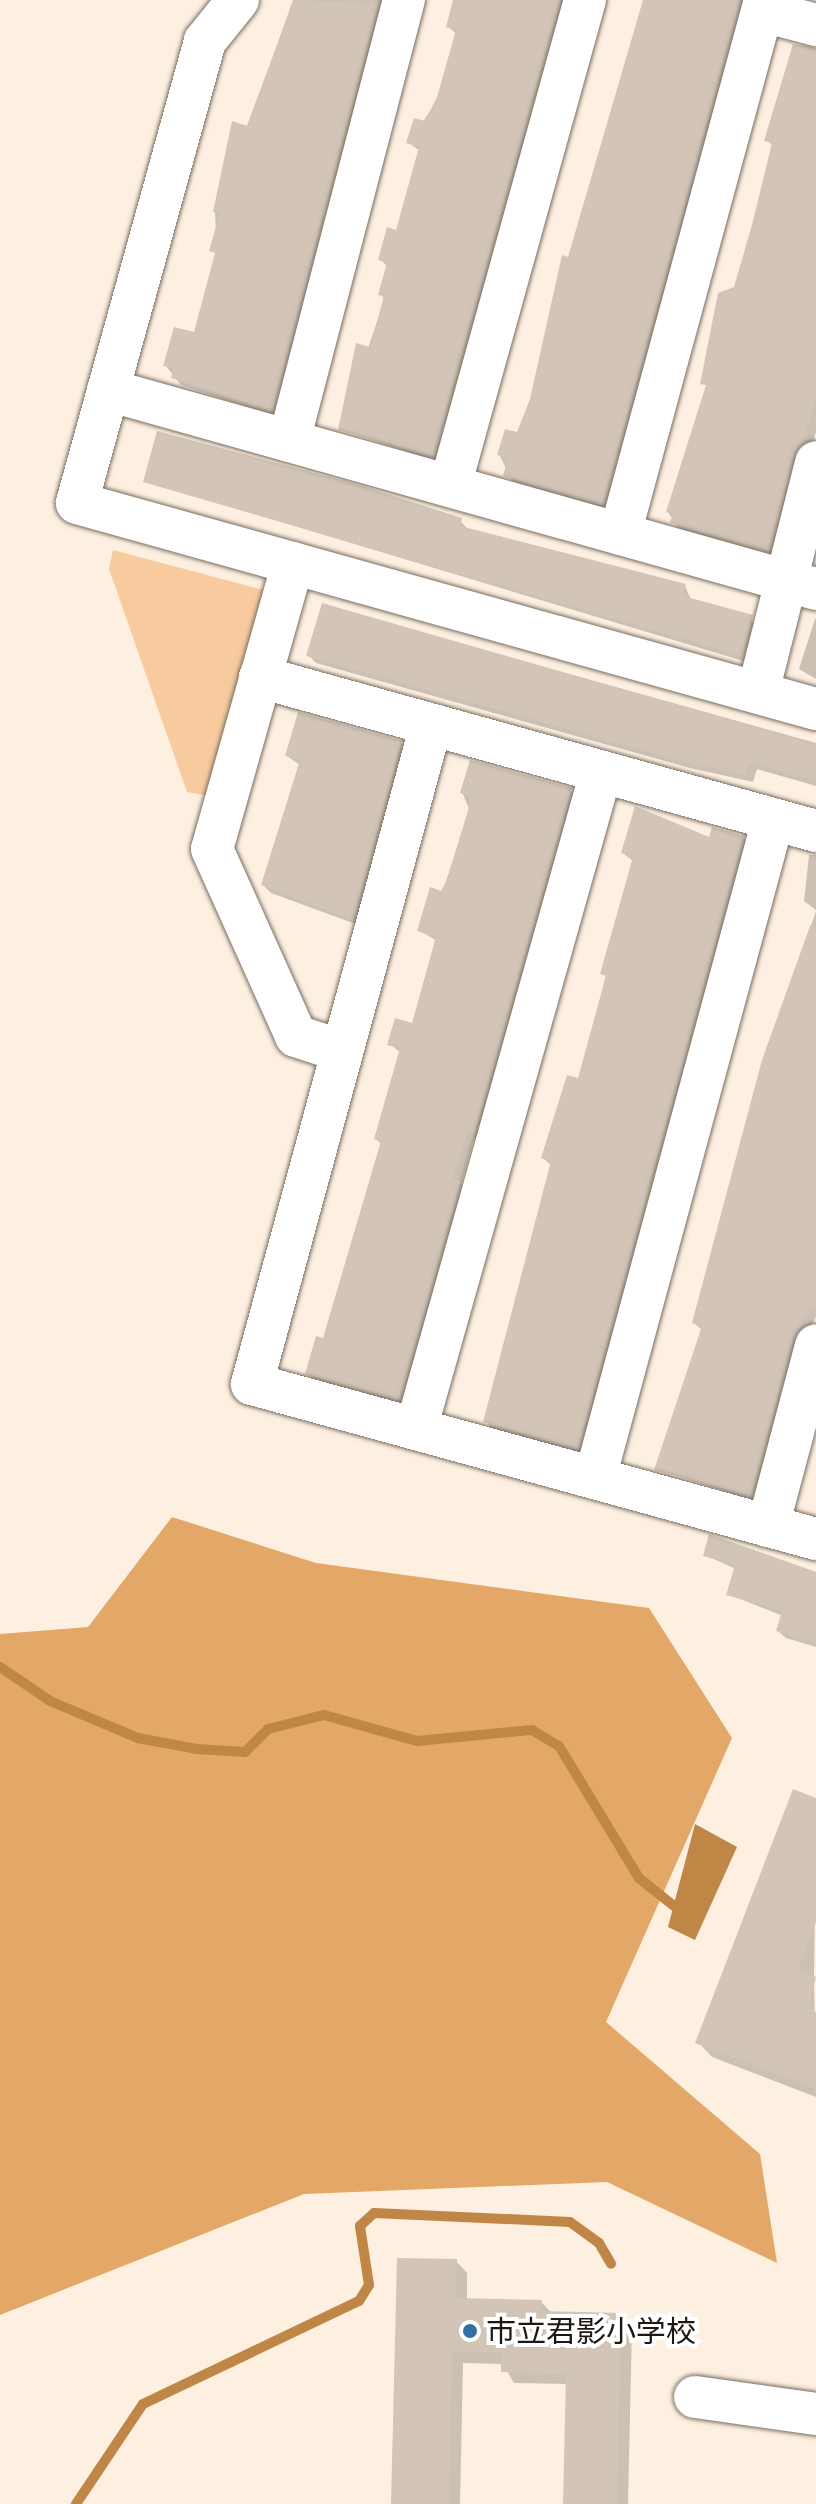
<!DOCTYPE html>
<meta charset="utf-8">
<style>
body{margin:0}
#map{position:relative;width:816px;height:2504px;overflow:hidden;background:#fef0e1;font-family:"Titillium Web","Noto Sans JP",sans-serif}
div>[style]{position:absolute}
.green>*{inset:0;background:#f7cb9d}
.forest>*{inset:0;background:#e3a867}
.water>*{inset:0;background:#bf8645}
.shadow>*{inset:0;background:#0003}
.stream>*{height:10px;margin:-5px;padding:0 5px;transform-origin:5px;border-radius:5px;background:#bf8645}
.building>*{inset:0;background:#d2c4b6}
.roads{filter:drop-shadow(0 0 2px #796c60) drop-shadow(0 0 2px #796c60)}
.minor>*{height:42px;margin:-21px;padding:0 21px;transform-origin:21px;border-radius:21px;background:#fff}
.dots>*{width:22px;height:22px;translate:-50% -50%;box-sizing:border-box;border:4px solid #fff;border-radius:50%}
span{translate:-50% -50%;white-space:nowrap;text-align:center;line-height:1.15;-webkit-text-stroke:8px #fff;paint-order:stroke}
.poi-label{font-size:30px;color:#1d1813}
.left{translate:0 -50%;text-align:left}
</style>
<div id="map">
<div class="green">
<div style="clip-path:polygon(113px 550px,275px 593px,220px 798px,187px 792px,109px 569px)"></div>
</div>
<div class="forest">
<div style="clip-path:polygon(172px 1517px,316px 1563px,649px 1608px,732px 1738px,606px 2022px,760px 2154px,777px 2263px,607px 2182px,304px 2194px,0 2315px,0 1634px,88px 1627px)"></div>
</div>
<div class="water">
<div style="clip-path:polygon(695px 1824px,737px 1847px,695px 1940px,668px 1927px)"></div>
</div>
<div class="shadow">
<div style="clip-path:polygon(294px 0,391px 0,279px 417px,181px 385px,165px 365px,195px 335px,217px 256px,215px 211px)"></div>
<div style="clip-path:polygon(457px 0,572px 0,441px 463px,340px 429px,385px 299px,380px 294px,388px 267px,381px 260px,397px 232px,420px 151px,409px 143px,439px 97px,457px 35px,448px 26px)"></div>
<div style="clip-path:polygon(645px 0,750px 0,611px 511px,513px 483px,499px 454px,518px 435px,532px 400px)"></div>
<div style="clip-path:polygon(816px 52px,816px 432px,775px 556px,680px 530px,668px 512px,736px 289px,773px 146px,767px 140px)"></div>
<div style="clip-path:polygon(145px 481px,460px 520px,468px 530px,685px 586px,691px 600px,759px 624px,750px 663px)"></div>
<div style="clip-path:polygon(323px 605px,816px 743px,816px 786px,757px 769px,753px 782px,690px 768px,316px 663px,308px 655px)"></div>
<div style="clip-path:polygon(815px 619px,816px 619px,816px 679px,799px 669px)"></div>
<div style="clip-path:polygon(401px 743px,408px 751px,361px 926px,271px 893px,263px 885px,300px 765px,287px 756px)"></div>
<div style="clip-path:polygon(570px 790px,578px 798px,482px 1140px,474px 1138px,461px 1184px,467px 1191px,407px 1406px,315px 1381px,307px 1373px,324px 1341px,382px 1145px,376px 1139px,401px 1053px,390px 1044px,413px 1025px,437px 941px,419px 930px,442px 893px,470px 811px,462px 792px)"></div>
<div style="clip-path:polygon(743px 838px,750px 845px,586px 1455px,493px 1429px,486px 1422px,552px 1166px,543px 1158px,580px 1080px,634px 862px,623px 853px)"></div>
<div style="clip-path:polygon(809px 855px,816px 855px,816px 910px,804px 901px)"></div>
<div style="clip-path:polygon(816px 911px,816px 1317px,799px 1346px,758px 1502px,656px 1469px,702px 1330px,694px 1323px,764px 1061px)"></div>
<div style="clip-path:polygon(710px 1537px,816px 1574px,816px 1647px,786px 1638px,778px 1631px,783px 1616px,728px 1594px,736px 1569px,705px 1555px)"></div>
<div style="clip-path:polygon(816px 1800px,814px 1979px,816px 2097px,712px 2057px,698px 2042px)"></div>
<div style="clip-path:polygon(456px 2261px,467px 2273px,467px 2300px,541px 2302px,552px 2313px,620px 2315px,632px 2326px,628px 2504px,565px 2504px,567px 2384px,514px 2383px,503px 2364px,463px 2363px,460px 2504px,393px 2504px)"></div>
</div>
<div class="stream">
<div style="left:0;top:1667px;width:60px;rotate:34.2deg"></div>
<div style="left:50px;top:1701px;width:95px;rotate:22.8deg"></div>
<div style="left:138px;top:1738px;width:59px;rotate:10.7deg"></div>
<div style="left:196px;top:1749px;width:49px;rotate:3.5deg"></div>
<div style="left:245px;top:1752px;width:33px;rotate:-45deg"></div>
<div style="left:268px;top:1729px;width:58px;rotate:-14deg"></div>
<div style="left:324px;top:1715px;width:97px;rotate:15.6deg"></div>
<div style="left:417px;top:1741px;width:116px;rotate:-5.5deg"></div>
<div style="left:532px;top:1730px;width:31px;rotate:31deg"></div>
<div style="left:559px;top:1746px;width:154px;rotate:58.8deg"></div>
<div style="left:639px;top:1878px;width:45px;rotate:38.7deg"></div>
<div style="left:76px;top:2504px;width:120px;rotate:-56.2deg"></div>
<div style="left:143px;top:2404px;width:239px;rotate:-25.5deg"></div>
<div style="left:359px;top:2301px;width:19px;rotate:-58deg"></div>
<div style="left:369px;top:2285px;width:60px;rotate:-98.7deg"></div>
<div style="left:360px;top:2226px;width:19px;rotate:-43deg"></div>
<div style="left:374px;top:2213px;width:196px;rotate:2.6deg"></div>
<div style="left:570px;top:2222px;width:36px;rotate:36deg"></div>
<div style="left:599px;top:2243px;width:24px;rotate:60deg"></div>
</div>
<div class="building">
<div style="clip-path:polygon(293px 0,378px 4px,272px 411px,171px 378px,174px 368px,163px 366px,174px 327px,194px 332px,215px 253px,209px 251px,220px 213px,213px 212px,232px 121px,248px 126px)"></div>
<div style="clip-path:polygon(453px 0,560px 0,433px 456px,338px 430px,356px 343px,370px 347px,384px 296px,378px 295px,387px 263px,378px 260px,387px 227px,396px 230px,419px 147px,406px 143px,414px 118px,425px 121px,437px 97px,456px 30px,446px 27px)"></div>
<div style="clip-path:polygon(643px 0,740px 0,603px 504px,503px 476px,508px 458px,497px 455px,505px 429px,517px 432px,530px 399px,562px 255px,568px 257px)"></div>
<div style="clip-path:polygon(793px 44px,816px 48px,816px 401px,767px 550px,670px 523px,673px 514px,666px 512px,706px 385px,700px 384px,718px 293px,734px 287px,753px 221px,772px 143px,764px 141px)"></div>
<div style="clip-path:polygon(157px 431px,359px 485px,462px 518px,460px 526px,686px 584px,683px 596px,753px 615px,742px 656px,143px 482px)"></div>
<div style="clip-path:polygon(322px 603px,816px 745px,816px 781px,749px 762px,745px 775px,681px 761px,306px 656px)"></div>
<div style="clip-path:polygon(298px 712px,402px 741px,353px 920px,261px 885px,300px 760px,285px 756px)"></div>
<div style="clip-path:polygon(470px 760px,572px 788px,474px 1134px,467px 1131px,453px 1179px,461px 1181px,399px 1400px,305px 1374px,316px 1336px,323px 1338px,381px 1141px,374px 1139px,400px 1048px,387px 1045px,395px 1018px,412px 1023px,436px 937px,417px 931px,430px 887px,441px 891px,446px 882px,468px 811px,470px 796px,460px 793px)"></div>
<div style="clip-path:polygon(635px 806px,709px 837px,712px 827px,744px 836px,578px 1449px,483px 1422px,551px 1161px,541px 1158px,567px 1075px,578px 1078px,606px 976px,600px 974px,633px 857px,621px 853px)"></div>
<div style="clip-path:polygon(810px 926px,816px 927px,816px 1309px,810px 1308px,793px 1339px,751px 1496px,654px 1470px,702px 1326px,692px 1323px,762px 1060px)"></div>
<div style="clip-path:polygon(709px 1534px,816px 1572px,816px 1643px,776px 1631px,782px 1611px,726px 1595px,735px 1565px,703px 1556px)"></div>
<div style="clip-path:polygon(793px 1789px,816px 1798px,816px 1922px,798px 1970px,816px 1977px,808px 2008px,816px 2012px,816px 2089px,695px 2043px)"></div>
<div style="clip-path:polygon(397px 2258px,457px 2259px,456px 2298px,542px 2300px,541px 2311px,621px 2313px,617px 2504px,563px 2504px,566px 2374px,501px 2372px,501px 2353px,452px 2352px,449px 2504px,391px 2504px)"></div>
</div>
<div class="roads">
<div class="minor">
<div style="left:238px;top:0;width:53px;rotate:128.8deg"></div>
<div style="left:205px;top:41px;width:479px;rotate:105.5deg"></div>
<div style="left:77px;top:503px;width:767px;rotate:15.58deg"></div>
<div style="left:763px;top:11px;width:55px;rotate:14.8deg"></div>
<div style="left:108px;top:390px;width:735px;rotate:15.7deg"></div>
<div style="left:289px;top:441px;width:456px;rotate:-75.4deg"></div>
<div style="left:450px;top:486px;width:504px;rotate:-74.48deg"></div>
<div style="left:620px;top:534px;width:553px;rotate:-74.81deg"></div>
<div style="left:293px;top:563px;width:297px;rotate:105.8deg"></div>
<div style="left:212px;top:849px;width:205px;rotate:65.8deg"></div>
<div style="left:296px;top:1036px;width:48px;rotate:18.1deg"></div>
<div style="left:260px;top:677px;width:577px;rotate:15.48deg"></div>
<div style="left:758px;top:692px;width:237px;rotate:-75.8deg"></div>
<div style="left:431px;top:725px;width:683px;rotate:105.2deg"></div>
<div style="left:252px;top:1384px;width:585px;rotate:15.37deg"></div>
<div style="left:416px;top:1429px;width:683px;rotate:-74.27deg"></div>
<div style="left:595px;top:1478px;width:682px;rotate:-74.86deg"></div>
<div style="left:768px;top:1526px;width:187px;rotate:-75.1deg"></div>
<div style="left:695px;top:2397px;width:122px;rotate:8deg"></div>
</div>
</div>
<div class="dots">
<div style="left:470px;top:2331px;background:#3171a7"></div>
</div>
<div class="poi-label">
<span class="left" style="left:486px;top:2331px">市立君影小学校</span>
</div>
</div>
